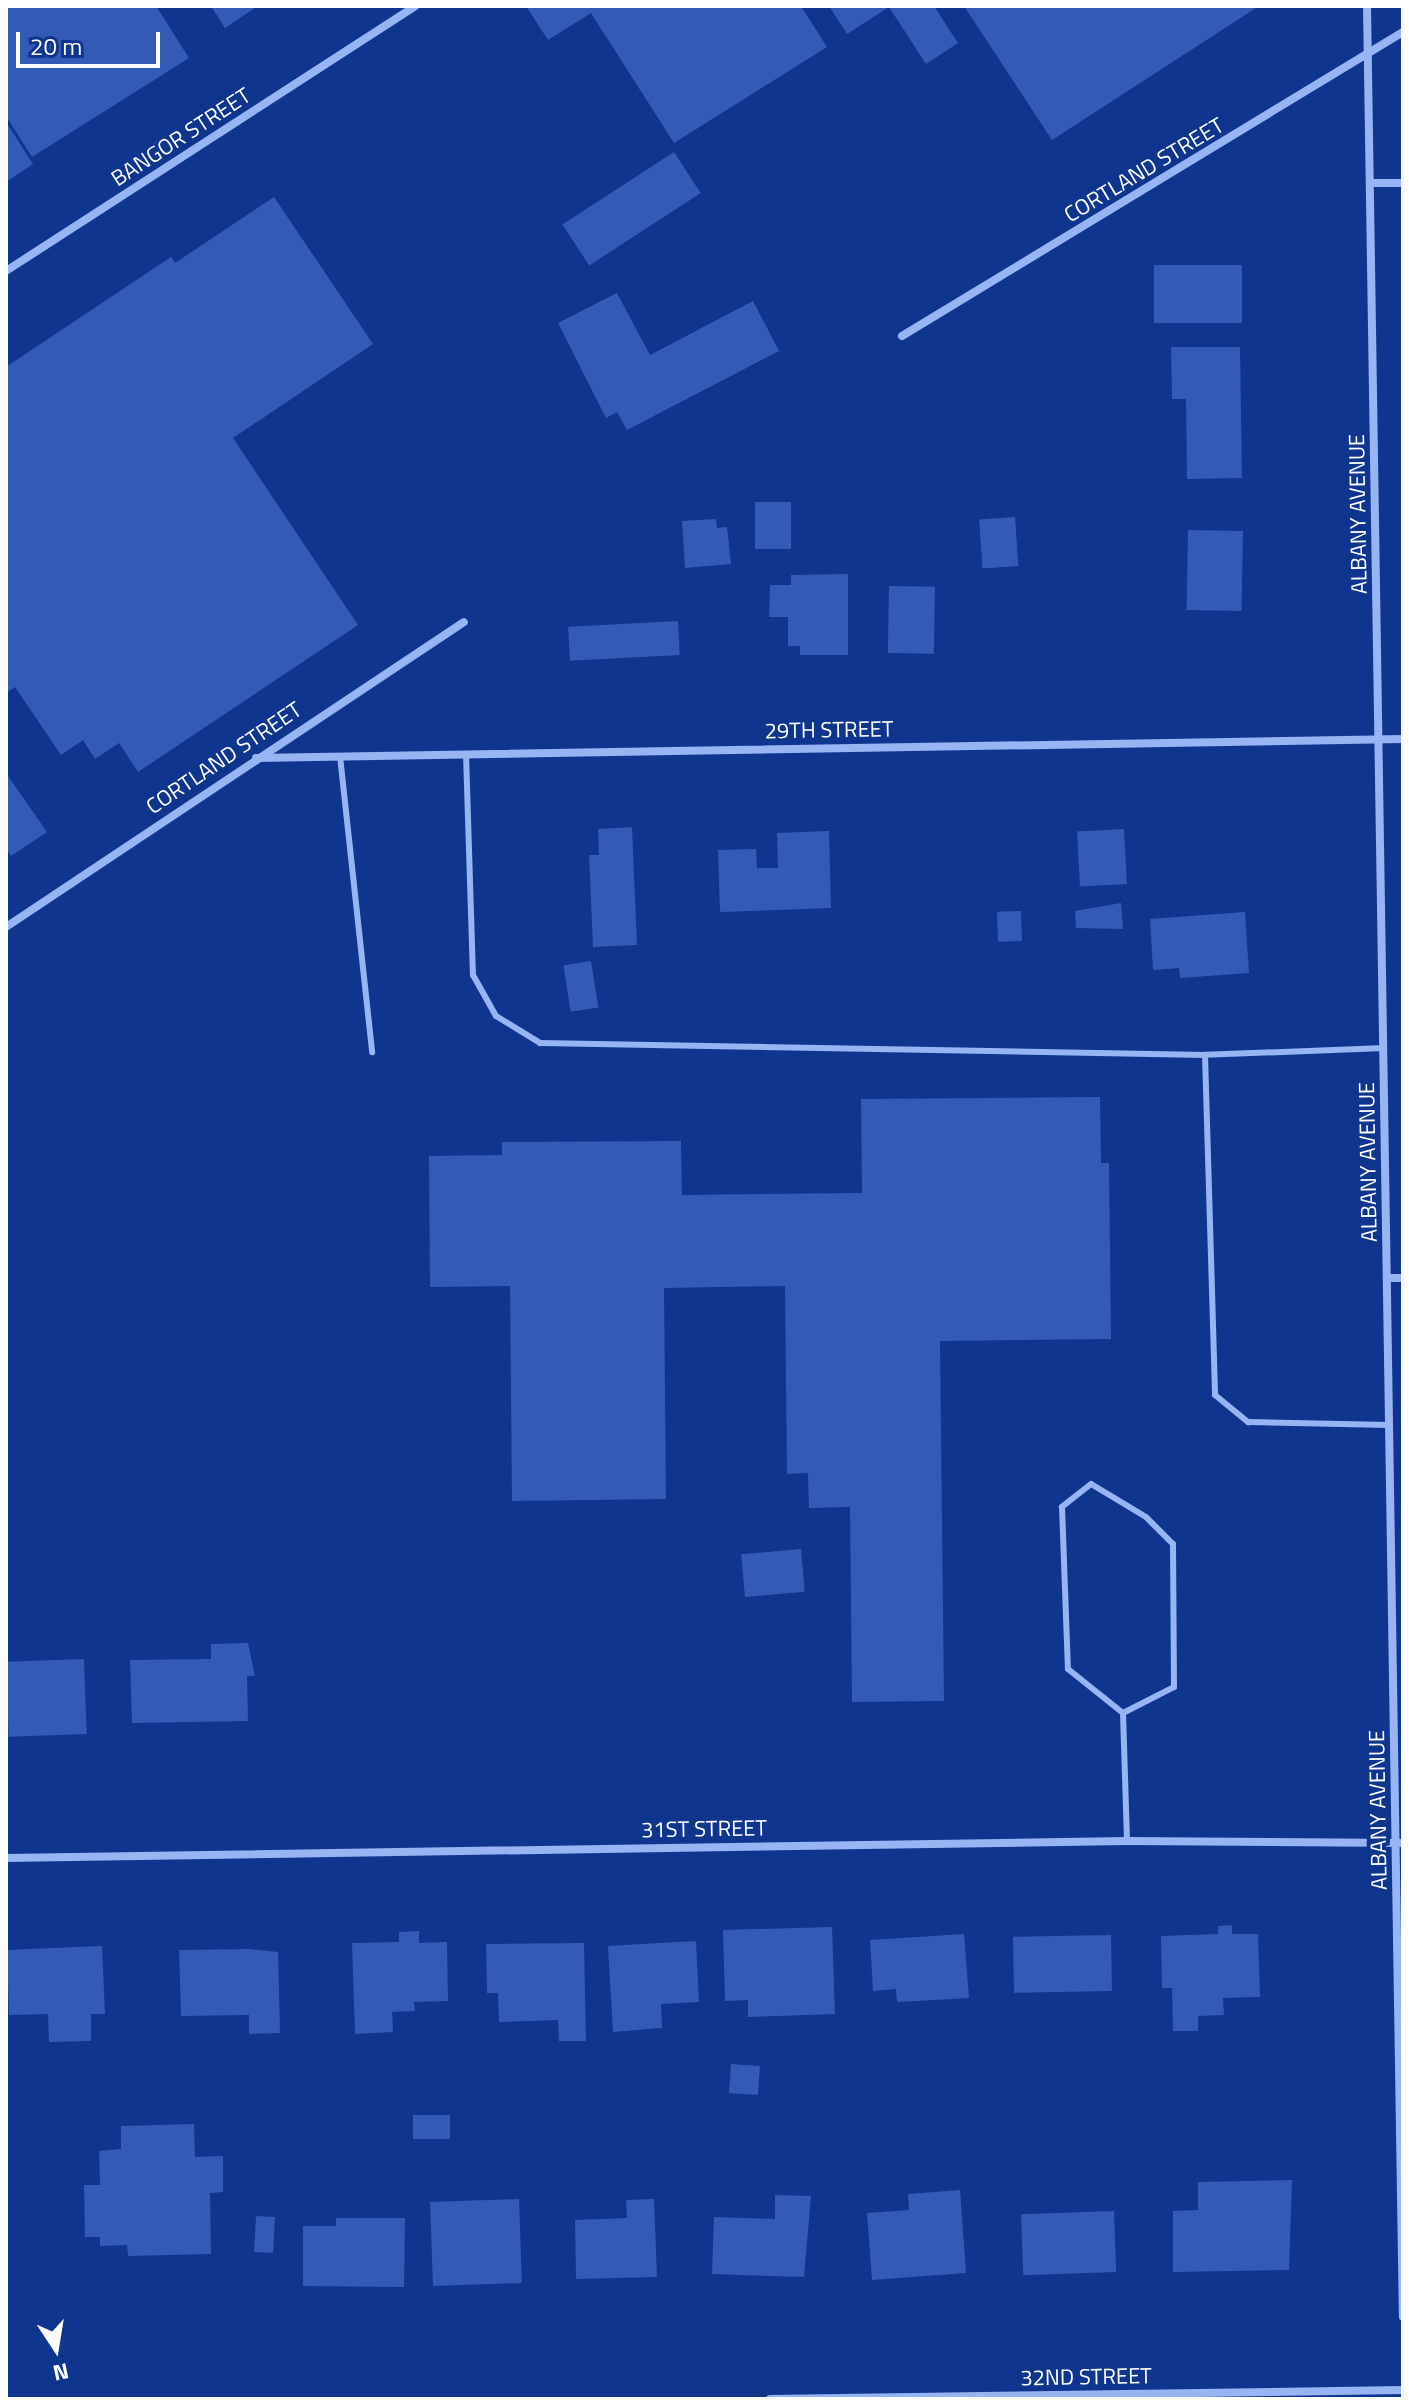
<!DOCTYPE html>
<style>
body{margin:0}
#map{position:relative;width:1409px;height:2405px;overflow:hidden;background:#0f358e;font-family:"Titillium Web",sans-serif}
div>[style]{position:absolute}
.building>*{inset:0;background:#335bb6;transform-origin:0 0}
.service>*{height:6px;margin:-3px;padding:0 3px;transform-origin:3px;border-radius:3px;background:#97b4f3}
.minor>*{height:8px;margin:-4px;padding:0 4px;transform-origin:4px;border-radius:4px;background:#97b4f3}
span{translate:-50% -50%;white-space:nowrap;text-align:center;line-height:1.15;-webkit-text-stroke:8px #0f358e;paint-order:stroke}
.street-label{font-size:22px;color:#fff}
.frame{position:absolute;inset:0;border:8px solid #fff;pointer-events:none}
.north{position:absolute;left:16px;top:2309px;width:80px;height:80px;-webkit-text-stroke:6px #0f358e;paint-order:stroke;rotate:168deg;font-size:22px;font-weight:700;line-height:32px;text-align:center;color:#fff}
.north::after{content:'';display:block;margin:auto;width:28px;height:36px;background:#fff;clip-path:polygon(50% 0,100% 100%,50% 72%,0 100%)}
.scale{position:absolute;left:16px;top:32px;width:144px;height:36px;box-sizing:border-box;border:4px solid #fff;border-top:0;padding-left:10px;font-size:24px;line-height:28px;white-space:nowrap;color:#fff;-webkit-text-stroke:6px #0f358e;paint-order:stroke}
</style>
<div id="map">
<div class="building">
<div style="clip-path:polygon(6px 6px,156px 6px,189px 58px,32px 157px,6px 116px)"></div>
<div style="clip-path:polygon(211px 6px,258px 6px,225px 28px)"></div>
<div style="clip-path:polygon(526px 6px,801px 6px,827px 47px,674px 143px,591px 13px,548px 40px)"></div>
<div style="clip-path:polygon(829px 6px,934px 6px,958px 43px,926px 64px,889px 7px,847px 34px)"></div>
<div style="clip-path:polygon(964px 6px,1259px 6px,1052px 140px)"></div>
<div style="clip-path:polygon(6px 122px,33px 164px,6px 182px)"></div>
<div style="left:674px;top:152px;width:49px;height:133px;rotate:57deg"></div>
<div style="clip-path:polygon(274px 197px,373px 344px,233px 438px,358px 625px,138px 772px,119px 743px,95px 759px,83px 740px,61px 755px,15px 687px,6px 693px,6px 367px,171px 257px,175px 263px)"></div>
<div style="left:1154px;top:265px;width:88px;height:58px"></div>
<div style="clip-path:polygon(617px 293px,650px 355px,753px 301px,779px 351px,627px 430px,617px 412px,606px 418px,558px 323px)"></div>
<div style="clip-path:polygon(1171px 347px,1240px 347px,1242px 478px,1187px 479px,1186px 399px,1172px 399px)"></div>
<div style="left:755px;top:502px;width:36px;height:47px"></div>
<div style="left:1015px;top:517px;width:49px;height:36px;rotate:86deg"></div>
<div style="clip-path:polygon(716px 519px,717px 528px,727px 527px,731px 564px,685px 568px,682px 521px)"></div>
<div style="left:1188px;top:530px;width:55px;height:80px;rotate:1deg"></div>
<div style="clip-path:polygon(848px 574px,848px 655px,800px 655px,800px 646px,788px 646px,788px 617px,769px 617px,770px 585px,791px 585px,791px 575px)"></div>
<div style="left:889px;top:586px;width:46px;height:67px;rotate:1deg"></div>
<div style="left:678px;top:621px;width:34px;height:110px;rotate:87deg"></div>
<div style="clip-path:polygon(6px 773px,47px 832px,11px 856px,6px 848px)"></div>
<div style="clip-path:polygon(632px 827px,637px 945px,593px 947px,589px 855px,599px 855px,598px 829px)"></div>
<div style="left:1124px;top:829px;width:55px;height:47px;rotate:87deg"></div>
<div style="clip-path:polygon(829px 831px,831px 908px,720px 912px,718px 850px,756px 849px,757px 868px,778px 868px,777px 833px)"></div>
<div style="clip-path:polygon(1121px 903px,1123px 929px,1076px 928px,1075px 911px)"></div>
<div style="left:1021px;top:911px;width:30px;height:24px;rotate:88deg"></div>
<div style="clip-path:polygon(1245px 912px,1249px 973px,1180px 978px,1179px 968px,1153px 970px,1150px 919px)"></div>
<div style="left:591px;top:961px;width:47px;height:28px;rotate:81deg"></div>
<div style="clip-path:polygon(1100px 1097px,1101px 1163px,1109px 1163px,1111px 1339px,940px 1341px,944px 1701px,852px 1702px,850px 1507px,809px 1508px,808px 1473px,787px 1474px,785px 1286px,664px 1288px,666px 1499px,512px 1501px,510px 1286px,430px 1287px,429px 1156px,502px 1155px,502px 1142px,681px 1141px,682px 1195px,862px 1193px,861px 1099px)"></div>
<div style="left:801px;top:1549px;width:43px;height:60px;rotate:85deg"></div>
<div style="clip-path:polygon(248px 1643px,255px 1676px,247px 1676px,248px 1721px,132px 1723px,130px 1660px,211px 1659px,211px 1644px)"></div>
<div style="left:84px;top:1659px;width:75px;height:78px;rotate:88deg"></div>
<div style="clip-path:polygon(1232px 1925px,1232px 1934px,1258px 1934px,1260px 1997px,1223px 1998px,1224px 2015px,1198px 2016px,1198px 2031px,1173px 2031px,1172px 1988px,1162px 1988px,1161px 1936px,1218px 1934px,1218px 1926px)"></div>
<div style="clip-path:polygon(832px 1927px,835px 2014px,748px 2017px,748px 2000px,725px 2001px,723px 1930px)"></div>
<div style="clip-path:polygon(419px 1931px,419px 1943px,447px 1942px,448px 2001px,414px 2002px,415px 2011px,392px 2012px,393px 2032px,355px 2034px,352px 1943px,399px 1942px,399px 1932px)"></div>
<div style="clip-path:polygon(964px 1934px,969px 1998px,897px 2002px,896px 1989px,873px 1991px,870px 1940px)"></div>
<div style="left:1111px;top:1935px;width:56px;height:98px;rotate:89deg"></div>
<div style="clip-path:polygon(696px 1941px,699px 2002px,661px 2004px,662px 2028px,613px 2032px,608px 1946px)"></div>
<div style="clip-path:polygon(584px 1943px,586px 2041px,559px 2041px,558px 2020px,499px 2022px,498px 1993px,487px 1993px,486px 1944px)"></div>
<div style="clip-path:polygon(102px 1946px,105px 2014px,91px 2014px,91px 2041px,49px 2042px,48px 2014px,9px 2015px,7px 1950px)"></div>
<div style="clip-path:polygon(250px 1949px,278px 1952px,280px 2033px,249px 2034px,249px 2015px,181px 2016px,179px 1950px)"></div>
<div style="left:731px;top:2064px;width:29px;height:29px;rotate:4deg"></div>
<div style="left:450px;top:2115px;width:24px;height:37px;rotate:90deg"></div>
<div style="clip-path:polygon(194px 2124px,195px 2157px,223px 2156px,223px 2192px,210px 2193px,211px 2254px,128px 2256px,127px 2245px,100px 2246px,100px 2237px,85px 2237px,84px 2185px,100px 2185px,99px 2151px,121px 2149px,121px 2126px)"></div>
<div style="clip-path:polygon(1292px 2180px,1289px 2270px,1173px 2272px,1173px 2211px,1198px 2210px,1198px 2182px)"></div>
<div style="clip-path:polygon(960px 2190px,966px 2273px,872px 2280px,867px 2213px,909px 2210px,908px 2194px)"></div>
<div style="clip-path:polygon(775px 2195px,811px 2196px,804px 2277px,712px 2274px,714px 2217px,775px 2219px)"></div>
<div style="left:519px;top:2199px;width:84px;height:89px;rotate:88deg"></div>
<div style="clip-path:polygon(654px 2199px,657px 2277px,576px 2279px,575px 2220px,627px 2218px,626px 2200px)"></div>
<div style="left:1114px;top:2211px;width:61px;height:93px;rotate:88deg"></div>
<div style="left:256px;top:2216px;width:19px;height:36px;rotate:3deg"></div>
<div style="clip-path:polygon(336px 2218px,405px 2218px,404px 2287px,303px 2286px,303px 2226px,336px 2226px)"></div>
</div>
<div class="service">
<div style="left:466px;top:754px;width:221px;rotate:88.2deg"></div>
<div style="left:473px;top:975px;width:47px;rotate:60.7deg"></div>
<div style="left:496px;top:1016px;width:52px;rotate:31.5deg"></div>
<div style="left:540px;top:1043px;width:665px;rotate:1.03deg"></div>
<div style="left:340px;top:756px;width:298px;rotate:83.8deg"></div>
<div style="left:1384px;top:1048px;width:179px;rotate:177.8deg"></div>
<div style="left:1205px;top:1055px;width:340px;rotate:88.3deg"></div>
<div style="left:1215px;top:1395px;width:43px;rotate:39.3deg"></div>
<div style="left:1248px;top:1422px;width:142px;rotate:1.2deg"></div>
<div style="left:1123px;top:1713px;width:57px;rotate:-27deg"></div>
<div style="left:1174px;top:1687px;width:143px;rotate:-90.4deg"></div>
<div style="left:1173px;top:1544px;width:38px;rotate:-135deg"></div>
<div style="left:1146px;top:1517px;width:64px;rotate:-149deg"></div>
<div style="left:1091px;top:1484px;width:37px;rotate:142deg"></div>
<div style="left:1062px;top:1507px;width:162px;rotate:87.9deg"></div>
<div style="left:1068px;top:1669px;width:70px;rotate:38.7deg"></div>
<div style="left:1123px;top:1713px;width:128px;rotate:88.2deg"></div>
</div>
<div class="minor">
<div style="left:1367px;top:6px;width:2311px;rotate:89.11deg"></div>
<div style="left:1371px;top:183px;width:32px"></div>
<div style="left:6px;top:271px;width:487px;rotate:-32.9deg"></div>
<div style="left:902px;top:336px;width:586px;rotate:-31.25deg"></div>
<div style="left:256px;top:758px;width:1147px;rotate:-0.95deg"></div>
<div style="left:6px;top:927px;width:550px;rotate:-33.66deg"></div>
<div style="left:1388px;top:1278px;width:15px"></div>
<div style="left:6px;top:1858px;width:1121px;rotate:-0.87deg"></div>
<div style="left:1127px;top:1841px;width:276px;rotate:0.4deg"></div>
<div style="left:770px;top:2399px;width:633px;rotate:-0.81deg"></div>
</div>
<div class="street-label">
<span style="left:181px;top:137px;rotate:-33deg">BANGOR STREET</span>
<span style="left:1144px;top:170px;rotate:-31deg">CORTLAND STREET</span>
<span style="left:1358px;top:514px;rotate:-91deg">ALBANY AVENUE</span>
<span style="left:829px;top:730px;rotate:-1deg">29TH STREET</span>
<span style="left:224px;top:758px;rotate:-34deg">CORTLAND STREET</span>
<span style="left:1368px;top:1162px;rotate:-91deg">ALBANY AVENUE</span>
<span style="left:1378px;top:1810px;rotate:-91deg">ALBANY AVENUE</span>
<span style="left:704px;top:1829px;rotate:-1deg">31ST STREET</span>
<span style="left:1086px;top:2377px;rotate:-1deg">32ND STREET</span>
</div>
<div class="frame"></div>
<div class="north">N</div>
<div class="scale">20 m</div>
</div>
